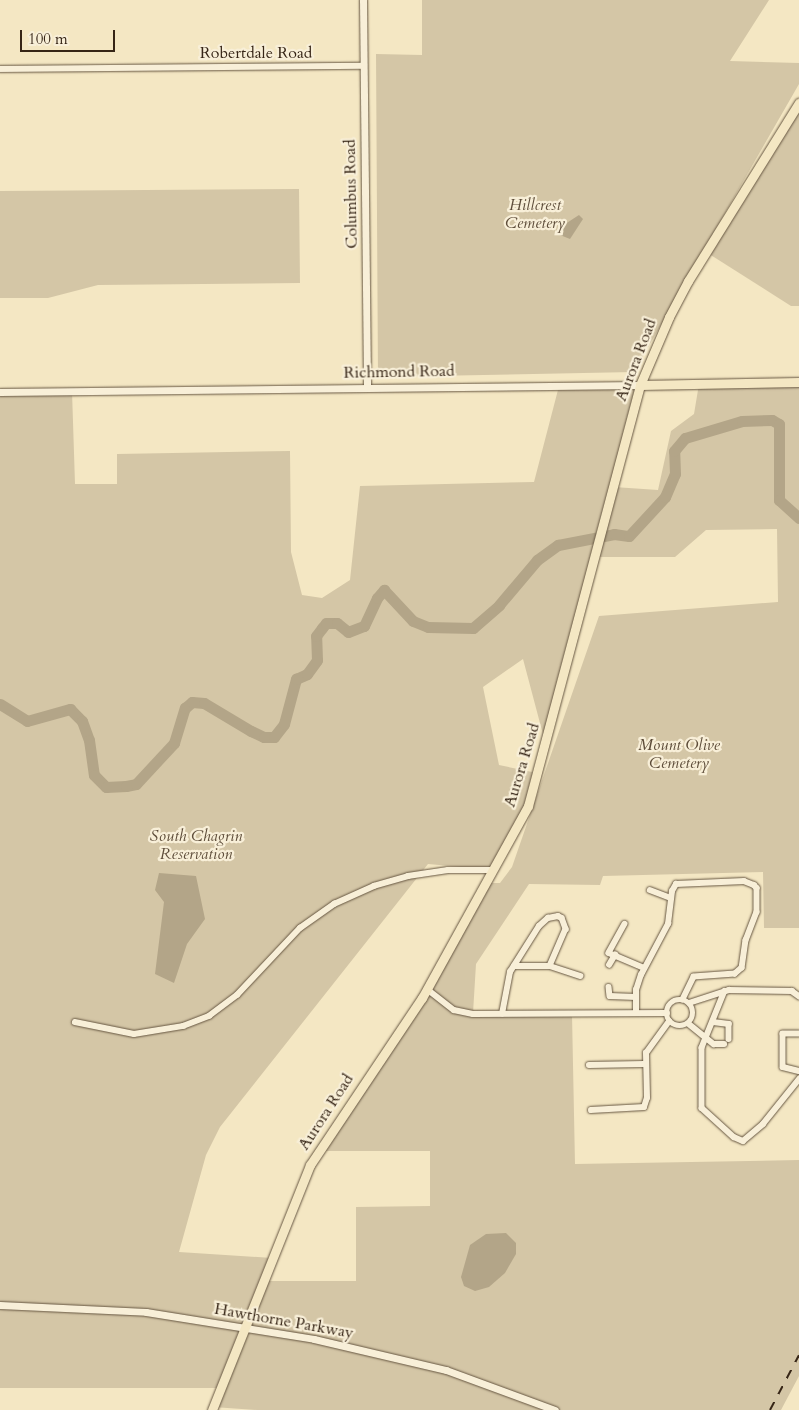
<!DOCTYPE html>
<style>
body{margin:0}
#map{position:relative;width:799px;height:1410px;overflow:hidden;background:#f4e7c3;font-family:Cardo,serif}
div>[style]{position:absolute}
.green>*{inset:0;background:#d4c6a6}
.water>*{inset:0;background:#b3a588}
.river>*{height:11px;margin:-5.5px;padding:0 5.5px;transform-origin:5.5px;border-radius:5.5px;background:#b3a588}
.roads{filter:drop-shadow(0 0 1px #665641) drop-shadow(0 0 1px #665641)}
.minor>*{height:5.5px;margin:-2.75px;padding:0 2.75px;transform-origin:2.75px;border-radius:2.75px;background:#f8efd8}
.minor>.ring{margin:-2.75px;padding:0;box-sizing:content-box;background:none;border:5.5px solid #f8efd8;border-radius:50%}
.tertiary>*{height:7px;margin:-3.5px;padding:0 3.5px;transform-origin:3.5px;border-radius:3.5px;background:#f8efd8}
.primary>*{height:9px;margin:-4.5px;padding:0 4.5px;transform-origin:4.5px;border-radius:4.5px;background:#f4e7c3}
.rail>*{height:2px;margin-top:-1px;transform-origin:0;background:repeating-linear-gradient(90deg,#362516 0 9px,transparent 0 18px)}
span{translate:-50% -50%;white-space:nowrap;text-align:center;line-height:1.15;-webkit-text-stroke:4.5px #f8efd8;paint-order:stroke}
.street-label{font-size:16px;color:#362516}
.park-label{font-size:16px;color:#5e4d3a;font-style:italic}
.scale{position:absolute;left:20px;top:30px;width:95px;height:22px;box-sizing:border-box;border:2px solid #362516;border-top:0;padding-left:6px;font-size:15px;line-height:18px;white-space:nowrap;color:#362516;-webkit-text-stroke:4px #f8efd8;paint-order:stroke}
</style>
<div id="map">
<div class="green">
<div style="clip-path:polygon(422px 0,769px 0,730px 61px,799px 63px,799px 84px,634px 372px,378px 377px,376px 54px,422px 55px)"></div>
<div style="clip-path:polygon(799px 106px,799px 306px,791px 306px,706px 252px)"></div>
<div style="clip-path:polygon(299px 189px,300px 283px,98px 285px,48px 298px,0 298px,0 191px)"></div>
<div style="clip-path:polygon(evenodd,799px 382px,799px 928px,764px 928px,763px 872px,603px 876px,600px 885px,529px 884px,476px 964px,473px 1013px,572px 1014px,575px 1164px,799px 1160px,799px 1376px,781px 1410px,257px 1410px,213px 1407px,220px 1388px,0 1388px,0 392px,72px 391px,75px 484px,117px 484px,117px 454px,290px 451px,291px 552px,302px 595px,322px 598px,350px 580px,360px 486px,534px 482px,559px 386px,640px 385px,614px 487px,658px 490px,671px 431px,694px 414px,699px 384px,799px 382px,777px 529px,778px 602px,599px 616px,512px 867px,500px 883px,487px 883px,422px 998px,318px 1151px,430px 1151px,430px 1206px,356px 1207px,356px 1281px,264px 1281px,272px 1258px,179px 1252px,206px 1155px,220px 1127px,428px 864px,495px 870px,528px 806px,537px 773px,499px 765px,483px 687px,523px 659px,545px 742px,596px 557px,675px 557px,706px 530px,777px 529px)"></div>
</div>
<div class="water">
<div style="clip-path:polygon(579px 215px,583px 219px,570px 239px,560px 235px,559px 228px)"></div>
<div style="clip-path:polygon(159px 873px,196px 876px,205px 919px,187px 944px,174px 983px,155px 974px,164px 902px,155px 890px)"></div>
<div style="clip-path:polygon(506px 1233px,516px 1243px,516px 1254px,505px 1273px,489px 1287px,475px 1291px,464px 1286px,461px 1277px,470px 1245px,486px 1234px)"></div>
</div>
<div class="river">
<div style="left:0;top:704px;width:32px;rotate:32deg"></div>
<div style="left:27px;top:721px;width:45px;rotate:-15.6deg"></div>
<div style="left:70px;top:709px;width:17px;rotate:45deg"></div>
<div style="left:82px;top:721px;width:20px;rotate:70deg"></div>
<div style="left:89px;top:740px;width:35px;rotate:82deg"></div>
<div style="left:94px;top:775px;width:17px;rotate:45deg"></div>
<div style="left:106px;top:787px;width:20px;rotate:-3deg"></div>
<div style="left:126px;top:786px;width:10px;rotate:-11deg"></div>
<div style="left:136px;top:784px;width:56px;rotate:-47.2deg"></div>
<div style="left:174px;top:743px;width:37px;rotate:-73deg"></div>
<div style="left:185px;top:708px;width:9px;rotate:-41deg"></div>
<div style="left:192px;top:702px;width:12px;rotate:5deg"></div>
<div style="left:204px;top:703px;width:55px;rotate:30.8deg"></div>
<div style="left:251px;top:731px;width:14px;rotate:25deg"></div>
<div style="left:264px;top:737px;width:10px"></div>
<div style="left:274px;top:737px;width:16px;rotate:-52deg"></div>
<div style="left:284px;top:724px;width:47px;rotate:-75.1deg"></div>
<div style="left:296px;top:679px;width:12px;rotate:-24deg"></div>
<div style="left:307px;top:674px;width:17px;rotate:-54deg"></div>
<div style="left:317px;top:660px;width:24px;rotate:-92deg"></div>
<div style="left:316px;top:636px;width:10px;rotate:-53deg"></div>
<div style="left:322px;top:628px;width:6px;rotate:-51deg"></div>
<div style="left:326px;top:623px;width:11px"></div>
<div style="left:337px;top:623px;width:14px;rotate:39deg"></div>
<div style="left:348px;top:632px;width:17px;rotate:-21deg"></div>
<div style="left:364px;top:626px;width:31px;rotate:-65deg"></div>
<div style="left:377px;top:598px;width:11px;rotate:-49deg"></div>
<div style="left:384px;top:590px;width:42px;rotate:46.9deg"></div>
<div style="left:413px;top:621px;width:16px;rotate:22deg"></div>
<div style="left:428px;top:627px;width:45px;rotate:1.3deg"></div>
<div style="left:473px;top:628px;width:35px;rotate:-41deg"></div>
<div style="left:499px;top:605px;width:59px;rotate:-49.8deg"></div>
<div style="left:537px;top:560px;width:26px;rotate:-36deg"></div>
<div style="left:558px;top:545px;width:57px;rotate:-11.1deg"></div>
<div style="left:614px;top:534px;width:15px;rotate:8deg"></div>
<div style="left:629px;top:536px;width:53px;rotate:-47.3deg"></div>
<div style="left:665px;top:497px;width:25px;rotate:-67deg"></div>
<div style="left:675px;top:474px;width:23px;rotate:-92deg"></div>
<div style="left:674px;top:451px;width:17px;rotate:-50deg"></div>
<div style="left:685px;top:438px;width:59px;rotate:-16.6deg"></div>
<div style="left:742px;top:421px;width:30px;rotate:-2deg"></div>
<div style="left:772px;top:420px;width:8px;rotate:30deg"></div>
<div style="left:779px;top:424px;width:76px;rotate:90deg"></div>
<div style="left:779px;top:500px;width:27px;rotate:42deg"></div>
</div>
<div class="roads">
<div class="minor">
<div style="left:0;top:69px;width:363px;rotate:-0.5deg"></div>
<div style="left:650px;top:890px;width:22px;rotate:21deg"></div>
<div style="left:625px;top:924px;width:33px;rotate:119deg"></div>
<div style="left:609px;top:953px;width:38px;rotate:23deg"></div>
<div style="left:609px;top:965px;width:12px;rotate:-59deg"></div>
<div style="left:514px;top:966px;width:36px"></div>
<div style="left:550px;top:966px;width:32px;rotate:18deg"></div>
<div style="left:609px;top:987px;width:9px;rotate:84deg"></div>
<div style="left:610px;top:996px;width:26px;rotate:2deg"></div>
<div style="left:427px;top:989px;width:34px;rotate:38deg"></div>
<div style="left:454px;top:1010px;width:19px;rotate:12deg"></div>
<div style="left:473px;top:1014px;width:194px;rotate:-0.3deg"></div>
<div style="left:725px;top:991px;width:61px;rotate:112deg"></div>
<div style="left:702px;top:1048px;width:60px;rotate:90deg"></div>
<div style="left:702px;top:1108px;width:43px;rotate:42.2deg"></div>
<div style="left:734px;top:1137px;width:10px;rotate:24deg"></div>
<div style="left:743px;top:1141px;width:26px;rotate:-40deg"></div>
<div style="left:763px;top:1124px;width:58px;rotate:-51.3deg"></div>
<div class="ring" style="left:667px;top:1000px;width:20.5px;height:20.5px"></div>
<div style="left:689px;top:1003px;width:42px;rotate:-18deg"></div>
<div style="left:729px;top:990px;width:63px;rotate:0.9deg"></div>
<div style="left:792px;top:991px;width:9px;rotate:36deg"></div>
<div style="left:636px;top:1013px;width:23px;rotate:-90deg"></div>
<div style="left:636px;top:990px;width:16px;rotate:-72deg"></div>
<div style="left:641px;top:975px;width:58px;rotate:-62.1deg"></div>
<div style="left:668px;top:924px;width:33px;rotate:-83deg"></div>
<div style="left:672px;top:891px;width:8px;rotate:-60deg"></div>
<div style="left:676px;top:884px;width:68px;rotate:-2.5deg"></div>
<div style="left:744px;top:881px;width:11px;rotate:22deg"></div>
<div style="left:754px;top:885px;width:4px;rotate:45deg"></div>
<div style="left:757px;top:888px;width:24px;rotate:90deg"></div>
<div style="left:757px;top:912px;width:30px;rotate:111deg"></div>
<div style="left:746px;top:940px;width:28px;rotate:98deg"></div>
<div style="left:742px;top:968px;width:9px;rotate:139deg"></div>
<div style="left:735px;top:974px;width:41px;rotate:175.8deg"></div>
<div style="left:694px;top:977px;width:25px;rotate:116deg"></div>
<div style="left:502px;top:1014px;width:43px;rotate:-79.2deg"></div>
<div style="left:510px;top:972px;width:54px;rotate:-57.8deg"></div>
<div style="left:539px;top:926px;width:12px;rotate:-42deg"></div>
<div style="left:548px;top:918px;width:10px;rotate:-11deg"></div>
<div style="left:558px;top:916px;width:4px;rotate:27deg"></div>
<div style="left:562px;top:918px;width:12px;rotate:70deg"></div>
<div style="left:566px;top:929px;width:40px;rotate:113.4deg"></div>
<div style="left:75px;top:1022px;width:60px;rotate:11.5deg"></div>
<div style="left:134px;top:1034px;width:50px;rotate:-9.3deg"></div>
<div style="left:183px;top:1026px;width:28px;rotate:-21deg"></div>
<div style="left:209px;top:1016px;width:35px;rotate:-37deg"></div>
<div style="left:237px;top:995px;width:92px;rotate:-46.8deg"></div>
<div style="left:300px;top:928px;width:42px;rotate:-35.2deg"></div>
<div style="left:334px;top:904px;width:44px;rotate:-24.2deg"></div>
<div style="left:374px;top:886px;width:35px;rotate:-16deg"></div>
<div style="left:408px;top:876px;width:40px;rotate:-8.5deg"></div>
<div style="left:448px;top:870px;width:46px"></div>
<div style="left:713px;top:1022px;width:16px;rotate:7deg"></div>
<div style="left:729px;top:1024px;width:15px;rotate:90deg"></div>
<div style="left:689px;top:1024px;width:32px;rotate:39deg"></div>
<div style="left:714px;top:1044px;width:10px"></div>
<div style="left:799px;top:1034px;width:16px;rotate:180deg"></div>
<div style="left:783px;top:1034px;width:33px;rotate:90deg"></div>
<div style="left:783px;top:1067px;width:16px;rotate:14deg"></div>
<div style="left:589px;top:1065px;width:55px;rotate:-1deg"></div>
<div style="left:591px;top:1110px;width:53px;rotate:-3.2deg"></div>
<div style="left:644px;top:1107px;width:9px;rotate:-72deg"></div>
<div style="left:647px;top:1098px;width:45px;rotate:-91.3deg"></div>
<div style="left:646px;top:1053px;width:39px;rotate:-54deg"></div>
</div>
<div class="tertiary">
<div style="left:363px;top:0;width:388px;rotate:89.4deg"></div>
<div style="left:0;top:392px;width:640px;rotate:-0.63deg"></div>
<div style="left:0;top:1305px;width:146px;rotate:2.7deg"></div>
<div style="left:146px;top:1312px;width:170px;rotate:9.1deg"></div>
<div style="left:314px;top:1339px;width:136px;rotate:13.2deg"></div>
<div style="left:446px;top:1370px;width:116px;rotate:20.2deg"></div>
</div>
<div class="primary">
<div style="left:640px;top:385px;width:159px;rotate:-1.1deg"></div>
<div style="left:212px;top:1410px;width:264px;rotate:-68.2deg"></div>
<div style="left:310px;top:1165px;width:201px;rotate:-56.2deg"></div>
<div style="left:422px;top:998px;width:219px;rotate:-61.1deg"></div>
<div style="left:528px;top:806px;width:436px;rotate:-75.1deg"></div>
<div style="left:640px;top:385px;width:74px;rotate:-66.9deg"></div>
<div style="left:669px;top:317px;width:41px;rotate:-62.2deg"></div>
<div style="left:688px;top:281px;width:210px;rotate:-58.1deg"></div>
</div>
</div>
<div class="rail">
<div style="left:770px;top:1410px;width:62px;rotate:-62.2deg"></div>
</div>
<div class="street-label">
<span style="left:256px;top:53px">Robertdale Road</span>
<span style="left:351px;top:194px;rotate:-91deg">Columbus Road</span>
<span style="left:636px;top:360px;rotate:-69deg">Aurora Road</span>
<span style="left:399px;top:372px;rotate:-1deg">Richmond Road</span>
<span style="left:522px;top:765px;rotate:-73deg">Aurora Road</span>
<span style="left:326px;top:1112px;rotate:-57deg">Aurora Road</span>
<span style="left:284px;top:1321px;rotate:10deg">Hawthorne Parkway</span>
</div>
<div class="park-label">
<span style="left:535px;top:214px">Hillcrest<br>Cemetery</span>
<span style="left:679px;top:754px">Mount Olive<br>Cemetery</span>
<span style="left:196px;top:845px">South Chagrin<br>Reservation</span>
</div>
<div class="scale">100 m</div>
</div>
